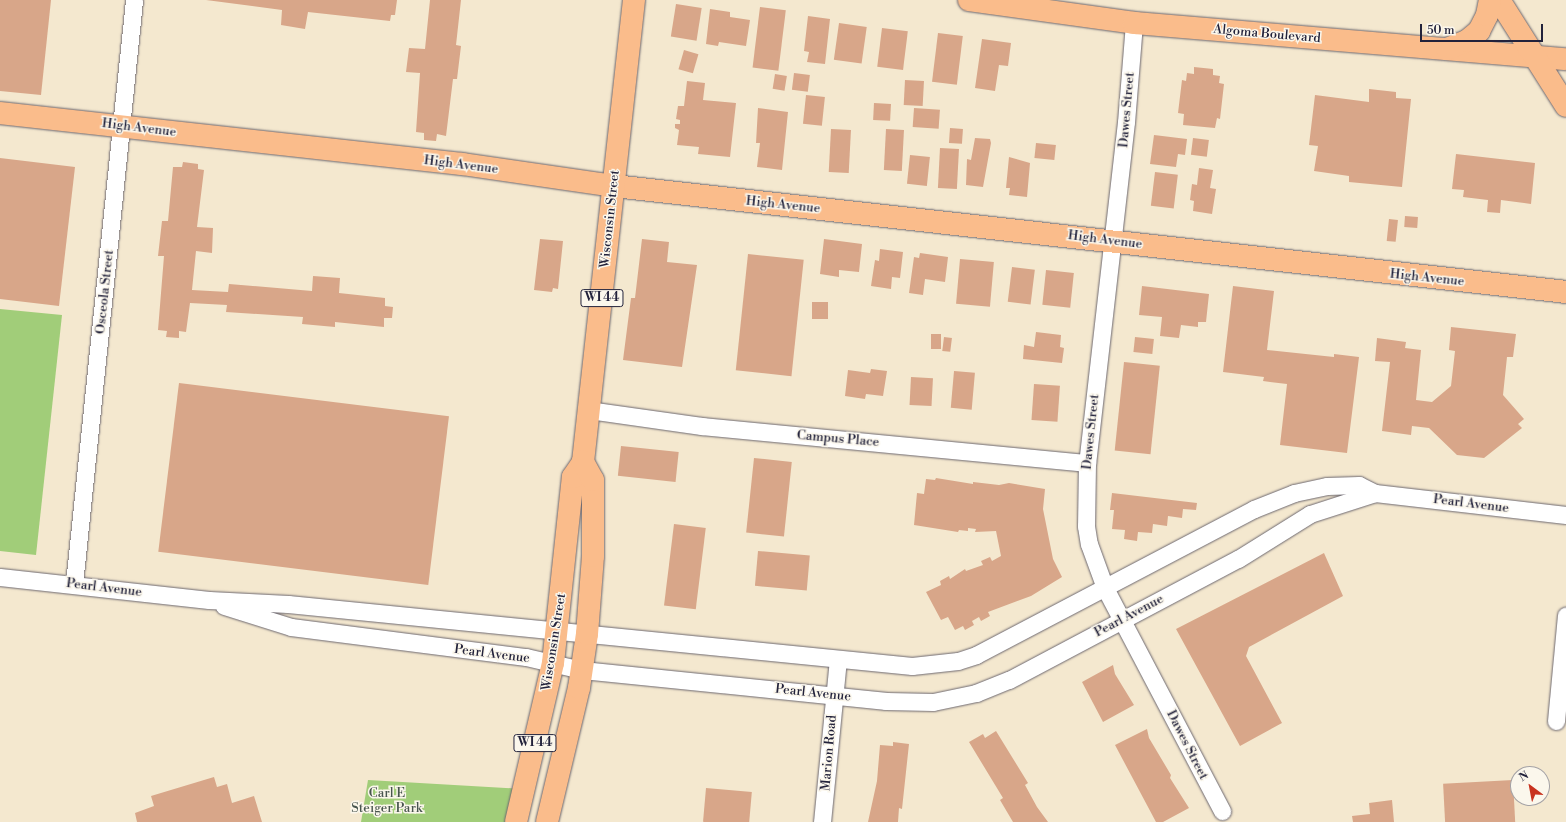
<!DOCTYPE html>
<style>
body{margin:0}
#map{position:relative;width:1566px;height:822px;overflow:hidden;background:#f4e8cf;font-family:"Libre Bodoni",serif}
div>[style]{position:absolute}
.green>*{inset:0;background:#a1cd79}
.building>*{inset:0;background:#d8a689;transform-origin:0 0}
.roads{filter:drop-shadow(0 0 1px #6c676f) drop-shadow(0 0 1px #6c676f)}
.minor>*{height:17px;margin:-8.5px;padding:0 8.5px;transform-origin:8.5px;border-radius:8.5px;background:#fff}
.major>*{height:22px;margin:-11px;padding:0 11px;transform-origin:11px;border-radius:11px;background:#fabc8b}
span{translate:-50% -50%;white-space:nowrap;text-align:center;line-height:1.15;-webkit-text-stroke:3px #fbf7ec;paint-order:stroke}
.shield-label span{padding:1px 3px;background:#fbf7ec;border:1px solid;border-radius:3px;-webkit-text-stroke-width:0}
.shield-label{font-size:12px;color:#22223b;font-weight:700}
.street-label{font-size:13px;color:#22223b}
.park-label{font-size:13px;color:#48554e}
.north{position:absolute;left:1510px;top:766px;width:40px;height:40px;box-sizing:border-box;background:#fbf7ec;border:1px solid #a4a2a5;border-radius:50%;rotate:328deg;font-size:11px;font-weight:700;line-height:16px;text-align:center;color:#22223b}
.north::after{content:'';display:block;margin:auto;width:14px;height:18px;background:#c8321e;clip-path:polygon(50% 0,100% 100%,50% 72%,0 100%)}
.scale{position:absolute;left:1420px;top:24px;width:123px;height:18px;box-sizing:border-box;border:2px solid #22223b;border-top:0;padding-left:5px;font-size:12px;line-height:14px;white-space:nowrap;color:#22223b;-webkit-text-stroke:3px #fbf7ec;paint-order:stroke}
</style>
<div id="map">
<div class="green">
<div style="clip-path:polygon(0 309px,62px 315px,36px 555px,0 551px)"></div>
<div style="clip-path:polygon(368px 780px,524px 789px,516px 822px,361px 822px)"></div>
</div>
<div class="building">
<div style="clip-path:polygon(0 0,51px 0,41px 95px,0 91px)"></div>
<div style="clip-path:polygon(206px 0,397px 0,395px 15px,391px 15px,390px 21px,308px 12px,305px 29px,281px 25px,282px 10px)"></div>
<div style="clip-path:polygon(430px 0,461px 0,456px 45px,461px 46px,457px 79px,453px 79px,446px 136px,437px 134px,436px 141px,424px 140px,424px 133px,416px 132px,420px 73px,406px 72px,409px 48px,425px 49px)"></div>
<div style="left:676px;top:4px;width:26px;height:33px;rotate:9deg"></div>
<div style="left:760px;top:7px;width:26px;height:61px;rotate:7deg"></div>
<div style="clip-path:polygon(710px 9px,730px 12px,730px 17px,750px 20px,746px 46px,719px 42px,718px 46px,706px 44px)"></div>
<div style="clip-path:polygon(808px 16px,830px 19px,825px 64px,807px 62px,809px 52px,804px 51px)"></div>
<div style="left:839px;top:23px;width:28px;height:37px;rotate:8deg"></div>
<div style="left:882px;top:28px;width:26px;height:39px;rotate:7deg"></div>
<div style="left:938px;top:33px;width:25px;height:49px;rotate:7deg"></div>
<div style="clip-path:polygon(982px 39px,1011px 43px,1008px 66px,999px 65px,995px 91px,975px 88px)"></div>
<div style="left:684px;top:50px;width:15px;height:20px;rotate:16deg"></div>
<div style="clip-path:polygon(1194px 67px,1213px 69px,1213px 75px,1220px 76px,1219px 83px,1224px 84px,1220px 119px,1217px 118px,1215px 128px,1183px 125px,1184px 114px,1178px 113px,1182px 80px,1186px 81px,1187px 73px,1194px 74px)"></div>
<div style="left:794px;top:73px;width:16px;height:17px;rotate:7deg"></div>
<div style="left:775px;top:74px;width:12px;height:15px;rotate:9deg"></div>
<div style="left:905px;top:80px;width:19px;height:25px;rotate:3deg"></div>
<div style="clip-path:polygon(687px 81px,705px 83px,703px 100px,736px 103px,730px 157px,698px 154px,699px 147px,677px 145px,679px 130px,675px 128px,675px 124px,680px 124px,680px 120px,676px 119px,678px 106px,684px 106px)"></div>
<div style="clip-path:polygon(1369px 89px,1396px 92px,1396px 98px,1411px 99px,1402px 187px,1349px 182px,1349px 176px,1314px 171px,1318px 146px,1309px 145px,1315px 95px,1369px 102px)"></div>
<div style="left:806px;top:95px;width:19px;height:29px;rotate:6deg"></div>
<div style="left:874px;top:103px;width:17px;height:17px;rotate:3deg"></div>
<div style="clip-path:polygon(758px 108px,788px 112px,782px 170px,757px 167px,760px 143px,756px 143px)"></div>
<div style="left:914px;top:108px;width:26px;height:19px;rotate:4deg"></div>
<div style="left:950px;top:128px;width:13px;height:15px;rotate:4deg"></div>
<div style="left:831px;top:129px;width:20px;height:43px;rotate:3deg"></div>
<div style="left:886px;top:129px;width:18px;height:41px;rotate:3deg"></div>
<div style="clip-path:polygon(1154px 135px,1187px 139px,1185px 155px,1178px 154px,1176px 167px,1150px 164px)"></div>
<div style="clip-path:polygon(975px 138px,990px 139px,991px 143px,983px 187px,966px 185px,967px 159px,971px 160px)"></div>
<div style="left:1193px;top:138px;width:16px;height:17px;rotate:7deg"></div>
<div style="left:1036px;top:143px;width:20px;height:15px;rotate:6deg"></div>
<div style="left:940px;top:148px;width:19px;height:40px;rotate:3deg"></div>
<div style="clip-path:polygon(1456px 154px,1535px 163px,1531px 204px,1501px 200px,1500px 213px,1487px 212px,1488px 200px,1463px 197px,1464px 190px,1452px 189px)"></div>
<div style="left:910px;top:155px;width:20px;height:29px;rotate:6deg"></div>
<div style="clip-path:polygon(1009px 157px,1030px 163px,1027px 197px,1009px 195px,1010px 188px,1006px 188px)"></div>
<div style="clip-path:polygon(0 158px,75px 167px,59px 306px,0 299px)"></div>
<div style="clip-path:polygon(183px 162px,198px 164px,198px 169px,204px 170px,197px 227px,213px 228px,212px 253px,196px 251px,192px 290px,228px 292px,229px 284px,312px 291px,313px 276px,340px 278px,339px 293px,385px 298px,385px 306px,393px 307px,392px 318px,384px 318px,384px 327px,335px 322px,335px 327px,302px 324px,303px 317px,226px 312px,227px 305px,190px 303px,186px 332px,179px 331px,179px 338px,166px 337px,167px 331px,158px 330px,164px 256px,158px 256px,162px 221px,168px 221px,173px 167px,182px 167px)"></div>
<div style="clip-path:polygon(1199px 168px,1213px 170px,1210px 188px,1216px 189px,1212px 214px,1193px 211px,1194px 201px,1190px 200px,1192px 184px,1197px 185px)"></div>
<div style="left:1155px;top:172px;width:23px;height:34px;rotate:7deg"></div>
<div style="left:1405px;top:216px;width:13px;height:11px;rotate:4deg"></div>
<div style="left:1389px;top:219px;width:9px;height:22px;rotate:6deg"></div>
<div style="clip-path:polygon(540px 239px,563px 241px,558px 289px,553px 288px,552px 292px,534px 290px)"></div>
<div style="clip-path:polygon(642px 239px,669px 242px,667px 262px,697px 265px,682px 367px,623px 360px,631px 298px,635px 298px)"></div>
<div style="clip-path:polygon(824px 239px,862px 244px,859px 272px,839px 270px,839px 277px,820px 274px)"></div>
<div style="clip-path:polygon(880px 249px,903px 252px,900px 278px,892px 277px,891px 289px,871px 286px,875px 260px,879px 261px)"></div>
<div style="clip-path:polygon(920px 253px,948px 257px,945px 282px,925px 279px,923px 295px,909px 293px,914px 257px,919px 258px)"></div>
<div style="left:748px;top:254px;width:56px;height:117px;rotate:6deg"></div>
<div style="left:960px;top:259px;width:34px;height:45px;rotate:5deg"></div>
<div style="left:1012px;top:267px;width:23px;height:35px;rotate:7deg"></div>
<div style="left:1046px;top:270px;width:28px;height:35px;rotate:6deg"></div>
<div style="clip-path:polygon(1142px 286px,1209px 294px,1206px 322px,1198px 322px,1198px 327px,1181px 325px,1179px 338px,1160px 336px,1162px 317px,1139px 315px)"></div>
<div style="clip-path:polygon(1233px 286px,1274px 291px,1267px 350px,1334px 357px,1334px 354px,1359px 357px,1347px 453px,1280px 445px,1287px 384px,1263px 381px,1264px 377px,1223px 372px)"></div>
<div style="left:812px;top:302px;width:16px;height:17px"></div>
<div style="clip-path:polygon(1451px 327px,1516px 334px,1513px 357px,1507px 357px,1503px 395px,1524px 419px,1518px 424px,1522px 428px,1484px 458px,1457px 455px,1429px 428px,1412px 426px,1411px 435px,1382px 431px,1390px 362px,1375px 361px,1377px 338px,1406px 342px,1405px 348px,1421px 350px,1416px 400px,1432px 402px,1451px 386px,1455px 351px,1449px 350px)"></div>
<div style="clip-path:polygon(1036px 332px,1061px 335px,1060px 347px,1064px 348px,1062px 363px,1023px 359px,1024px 345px,1034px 347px)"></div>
<div style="left:931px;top:334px;width:10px;height:15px"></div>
<div style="left:944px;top:337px;width:8px;height:14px;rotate:7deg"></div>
<div style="left:1135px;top:337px;width:19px;height:15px;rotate:6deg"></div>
<div style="left:1124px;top:362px;width:36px;height:89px;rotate:6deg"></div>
<div style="clip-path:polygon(871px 369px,887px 371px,883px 396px,866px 394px,865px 399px,845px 396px,848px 370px,870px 373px)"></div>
<div style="left:954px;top:371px;width:21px;height:37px;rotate:5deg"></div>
<div style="left:911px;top:377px;width:22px;height:28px;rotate:3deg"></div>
<div style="left:179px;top:383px;width:272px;height:170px;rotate:7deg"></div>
<div style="left:1034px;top:384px;width:26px;height:36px;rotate:4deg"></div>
<div style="left:621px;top:446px;width:58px;height:30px;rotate:6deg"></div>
<div style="left:754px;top:458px;width:38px;height:75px;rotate:6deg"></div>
<div style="clip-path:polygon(936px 478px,973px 484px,973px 482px,999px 485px,1009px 483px,1045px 489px,1043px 509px,1053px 559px,1062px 577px,1031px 596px,988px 612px,990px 616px,981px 621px,979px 617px,972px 621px,974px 625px,965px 630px,963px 626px,955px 630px,948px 617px,941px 620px,926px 592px,941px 585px,940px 581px,949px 576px,950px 579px,965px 569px,966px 571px,983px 565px,981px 561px,990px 557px,992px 561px,1001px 556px,996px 531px,975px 532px,976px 529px,968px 528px,968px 531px,959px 530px,958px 532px,914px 525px,917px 493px,924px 494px,926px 479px,935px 480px)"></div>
<div style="clip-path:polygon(1112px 493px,1197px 503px,1196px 510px,1183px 509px,1182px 518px,1168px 516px,1167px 526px,1153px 524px,1152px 533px,1138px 532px,1137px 541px,1124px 539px,1125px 530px,1112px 529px,1114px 510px,1110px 510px)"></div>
<div style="left:674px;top:524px;width:32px;height:82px;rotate:7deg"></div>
<div style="left:758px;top:551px;width:52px;height:35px;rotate:5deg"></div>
<div style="clip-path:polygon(1324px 553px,1343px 596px,1249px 647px,1246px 656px,1282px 723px,1240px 746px,1176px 629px)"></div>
<div style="clip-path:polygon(1113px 665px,1115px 674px,1134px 705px,1103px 722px,1082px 682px)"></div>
<div style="clip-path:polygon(1147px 729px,1149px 738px,1171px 775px,1170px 778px,1189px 808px,1163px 822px,1156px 822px,1115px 745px)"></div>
<div style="clip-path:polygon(996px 731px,1028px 783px,1025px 785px,1037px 807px,1048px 822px,1013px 822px,1000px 800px,1003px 798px,969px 742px,983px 734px,985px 738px)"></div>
<div style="clip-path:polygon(893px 742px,909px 744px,902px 809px,899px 808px,898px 822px,868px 822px,877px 781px,880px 745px,893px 746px)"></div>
<div style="clip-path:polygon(214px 777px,217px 787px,227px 784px,232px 803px,254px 796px,262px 822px,137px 822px,135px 813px,154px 806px,151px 796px)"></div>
<div style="left:1513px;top:780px;width:42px;height:70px;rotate:87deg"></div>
<div style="left:706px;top:788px;width:46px;height:34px;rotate:5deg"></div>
<div style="clip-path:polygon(1392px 800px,1394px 822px,1353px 822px,1352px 816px,1370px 814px,1369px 803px)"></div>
</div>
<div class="roads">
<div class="minor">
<div style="left:1134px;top:23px;width:99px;rotate:94.6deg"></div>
<div style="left:1126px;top:122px;width:343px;rotate:96.5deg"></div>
<div style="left:1087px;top:463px;width:63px;rotate:90.9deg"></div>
<div style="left:1086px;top:526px;width:18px;rotate:81deg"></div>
<div style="left:1089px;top:544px;width:47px;rotate:70deg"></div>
<div style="left:1105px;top:588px;width:252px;rotate:62.3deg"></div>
<div style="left:589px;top:410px;width:114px;rotate:8.1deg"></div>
<div style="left:702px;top:426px;width:387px;rotate:5.5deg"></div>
<div style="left:0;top:577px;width:210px;rotate:6.3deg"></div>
<div style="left:209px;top:600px;width:79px;rotate:2.9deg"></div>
<div style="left:288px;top:604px;width:627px;rotate:5.67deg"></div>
<div style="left:912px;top:666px;width:46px;rotate:-6.2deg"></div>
<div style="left:958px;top:661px;width:19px;rotate:-18deg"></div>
<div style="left:976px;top:655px;width:314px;rotate:-27.7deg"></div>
<div style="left:1254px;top:509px;width:43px;rotate:-21.8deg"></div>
<div style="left:1294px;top:493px;width:34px;rotate:-12deg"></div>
<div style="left:1327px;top:486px;width:32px;rotate:-2deg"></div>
<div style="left:1359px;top:485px;width:18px;rotate:27deg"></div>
<div style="left:1375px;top:493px;width:192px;rotate:6.6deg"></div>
<div style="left:74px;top:584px;width:587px;rotate:-84.13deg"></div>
<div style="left:224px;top:606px;width:70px;rotate:17.4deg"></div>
<div style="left:291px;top:627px;width:237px;rotate:7.3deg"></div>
<div style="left:526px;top:657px;width:57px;rotate:13.1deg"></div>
<div style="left:582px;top:670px;width:306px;rotate:5.8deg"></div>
<div style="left:886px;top:701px;width:47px;rotate:1.2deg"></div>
<div style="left:933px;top:702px;width:44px;rotate:-11.8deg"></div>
<div style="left:976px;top:693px;width:35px;rotate:-22deg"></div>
<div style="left:1009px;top:680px;width:259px;rotate:-27.9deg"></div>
<div style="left:1238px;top:559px;width:85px;rotate:-32deg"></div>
<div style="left:1310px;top:514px;width:68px;rotate:-17.9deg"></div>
<div style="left:1556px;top:721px;width:106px;rotate:-84.6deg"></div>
<div style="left:822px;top:822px;width:163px;rotate:-84.4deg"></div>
</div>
<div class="major">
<div style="left:969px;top:0;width:167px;rotate:7.9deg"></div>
<div style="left:1134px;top:23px;width:433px;rotate:4.8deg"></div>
<div style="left:1499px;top:0;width:125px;rotate:57.7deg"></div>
<div style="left:1447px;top:49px;width:22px;rotate:-22deg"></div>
<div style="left:1467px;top:41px;width:16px;rotate:-40deg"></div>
<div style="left:1479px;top:31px;width:18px;rotate:-63deg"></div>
<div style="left:1487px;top:15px;width:15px;rotate:-79deg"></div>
<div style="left:0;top:113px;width:465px;rotate:6.3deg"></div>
<div style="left:462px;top:164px;width:154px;rotate:8.2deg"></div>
<div style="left:614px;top:186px;width:958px;rotate:6.35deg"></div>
<div style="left:516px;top:822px;width:163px;rotate:-76.9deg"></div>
<div style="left:553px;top:663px;width:187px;rotate:-83.9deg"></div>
<div style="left:573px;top:477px;width:18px;rotate:-56deg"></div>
<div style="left:583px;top:462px;width:465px;rotate:-83.7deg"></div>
<div style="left:547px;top:822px;width:138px;rotate:-76.6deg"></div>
<div style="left:579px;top:688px;width:55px;rotate:-81.6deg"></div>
<div style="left:587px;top:634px;width:78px;rotate:-85.6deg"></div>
<div style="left:593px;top:556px;width:76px;rotate:-90deg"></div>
<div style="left:593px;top:480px;width:21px;rotate:-119deg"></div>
</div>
</div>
<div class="shield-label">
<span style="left:602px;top:298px">WI 44</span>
<span style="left:535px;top:743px">WI 44</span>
</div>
<div class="street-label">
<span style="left:1267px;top:34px;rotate:5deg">Algoma Boulevard</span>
<span style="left:1127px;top:110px;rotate:-85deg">Dawes Street</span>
<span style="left:139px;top:128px;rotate:7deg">High Avenue</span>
<span style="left:461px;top:165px;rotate:7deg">High Avenue</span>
<span style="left:783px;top:205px;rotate:6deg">High Avenue</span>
<span style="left:610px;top:219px;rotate:-84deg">Wisconsin Street</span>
<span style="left:1105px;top:240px;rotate:7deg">High Avenue</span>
<span style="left:1427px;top:278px;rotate:6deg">High Avenue</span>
<span style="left:105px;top:292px;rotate:-84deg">Osceola Street</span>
<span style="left:1091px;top:432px;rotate:-84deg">Dawes Street</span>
<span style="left:838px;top:439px;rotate:5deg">Campus Place</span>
<span style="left:1471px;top:504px;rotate:7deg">Pearl Avenue</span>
<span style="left:104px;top:588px;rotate:7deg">Pearl Avenue</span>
<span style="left:1129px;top:616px;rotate:-28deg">Pearl Avenue</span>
<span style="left:554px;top:642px;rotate:-81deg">Wisconsin Street</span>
<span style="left:492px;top:654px;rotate:7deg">Pearl Avenue</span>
<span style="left:813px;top:693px;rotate:6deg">Pearl Avenue</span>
<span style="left:1187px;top:745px;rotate:63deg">Dawes Street</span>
<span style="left:829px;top:753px;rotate:-85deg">Marion Road</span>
</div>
<div class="park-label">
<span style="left:387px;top:801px">Carl E<br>Steiger Park</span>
</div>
<div class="north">N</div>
<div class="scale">50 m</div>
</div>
